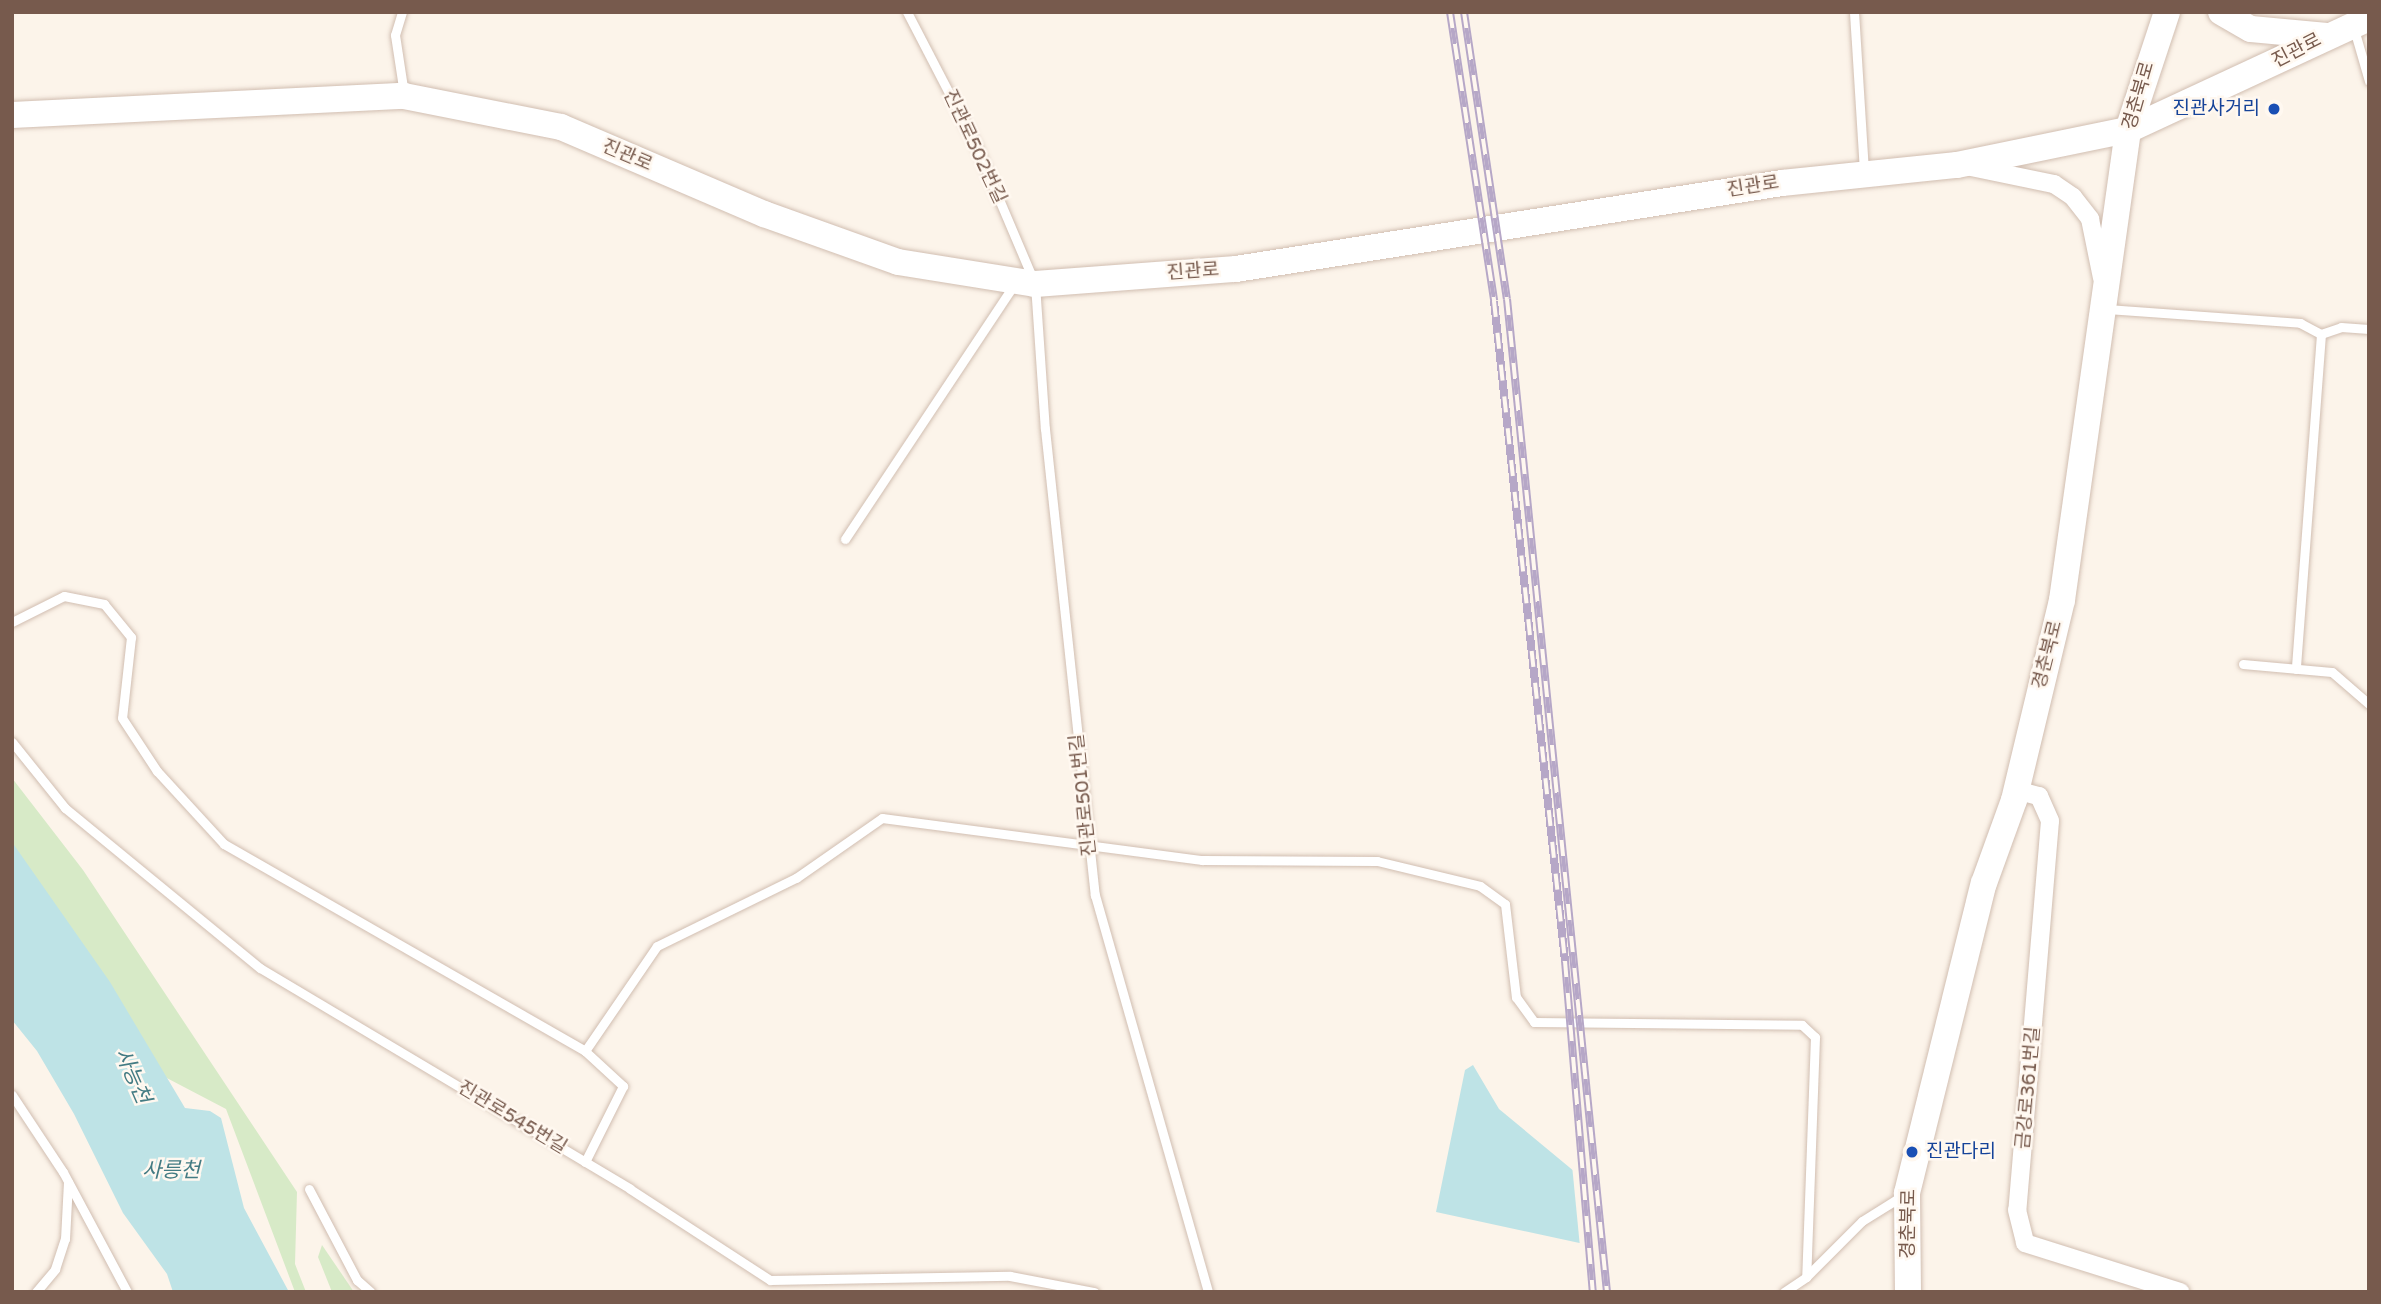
<!DOCTYPE html>
<meta charset="utf-8">
<style>
body{margin:0}
#map{position:relative;width:2381px;height:1304px;overflow:hidden;background:#fcf4ea;font-family:"Varela Round","Noto Sans KR",sans-serif}
div>[style]{position:absolute}
.green>*{inset:0;background:#d7eac7}
.water>*{inset:0;background:#bee3e6}
.pier>*{inset:0;background:#fcf4ea}
.roads{filter:drop-shadow(0 0 2px #d1beb1) drop-shadow(0 0 2px #d1beb1)}
.lane>*{height:9px;margin:-4.5px;padding:0 4.5px;transform-origin:4.5px;border-radius:4.5px;background:#fff}
.street>*{height:18px;margin:-9px;padding:0 9px;transform-origin:9px;border-radius:9px;background:#fff}
.secondary>*{height:26px;margin:-13px;padding:0 13px;transform-origin:13px;border-radius:13px;background:#fff}
.rail>*{height:8px;margin-top:-4px;transform-origin:0;background:repeating-linear-gradient(90deg,#fff8f0 0 16px,#b6a7c7 0 32px);box-sizing:border-box;border-block:2px solid #b6a7c7}
.dots>*{width:19px;height:19px;translate:-50% -50%;box-sizing:border-box;border:4px solid #fff8f0;border-radius:50%}
span{translate:-50% -50%;white-space:nowrap;text-align:center;line-height:1.15;-webkit-text-stroke:5px #fff8f0;paint-order:stroke}
.street-label{font-size:19px;color:#775a4d}
.transit-label{font-size:19px;color:#164399}
.right{translate:-100% -50%;text-align:right}
.left{translate:0 -50%;text-align:left}
.water-label{font-size:21px;color:#437b83;font-style:italic}
.frame{position:absolute;inset:0;border:14px solid #775a4d;pointer-events:none}
</style>
<div id="map">
<div class="green">
<div style="clip-path:polygon(12px 778px,83px 870px,297px 1192px,295px 1264px,306px 1292px,295px 1292px,226px 1109px,12px 997px)"></div>
<div style="clip-path:polygon(322px 1245px,354px 1292px,332px 1292px,318px 1257px)"></div>
</div>
<div class="water">
<div style="clip-path:polygon(12px 842px,110px 982px,185px 1108px,210px 1111px,221px 1118px,244px 1208px,289px 1292px,173px 1292px,167px 1274px,123px 1213px,74px 1114px,37px 1051px,12px 1020px)"></div>
<div style="clip-path:polygon(1473px 1065px,1499px 1109px,1604px 1196px,1598px 1247px,1436px 1212px,1465px 1070px)"></div>
</div>
<div class="pier">
<div style="clip-path:polygon(1572px 1165px,1607px 1195px,1599px 1251px,1580px 1247px)"></div>
</div>
<div class="roads">
<div class="lane">
<div style="left:402px;top:12px;width:24px;rotate:107deg"></div>
<div style="left:395px;top:35px;width:60px;rotate:81.3deg"></div>
<div style="left:907px;top:12px;width:150px;rotate:62.6deg"></div>
<div style="left:976px;top:145px;width:151px;rotate:67deg"></div>
<div style="left:1035px;top:284px;width:145px;rotate:86.1deg"></div>
<div style="left:1045px;top:429px;width:469px;rotate:83.9deg"></div>
<div style="left:1095px;top:895px;width:413px;rotate:74.1deg"></div>
<div style="left:1854px;top:12px;width:158px;rotate:86.4deg"></div>
<div style="left:2354px;top:29px;width:54px;rotate:73.9deg"></div>
<div style="left:2107px;top:309px;width:194px;rotate:4.1deg"></div>
<div style="left:2300px;top:323px;width:24px;rotate:28deg"></div>
<div style="left:2321px;top:334px;width:336px;rotate:94.3deg"></div>
<div style="left:2321px;top:334px;width:21px;rotate:-19deg"></div>
<div style="left:2341px;top:327px;width:28px;rotate:4deg"></div>
<div style="left:845px;top:539px;width:305px;rotate:-56.4deg"></div>
<div style="left:12px;top:622px;width:58px;rotate:-26.6deg"></div>
<div style="left:64px;top:596px;width:41px;rotate:11.3deg"></div>
<div style="left:104px;top:604px;width:43px;rotate:50.7deg"></div>
<div style="left:131px;top:637px;width:81px;rotate:96.3deg"></div>
<div style="left:122px;top:718px;width:64px;rotate:56.6deg"></div>
<div style="left:157px;top:771px;width:99px;rotate:47.5deg"></div>
<div style="left:224px;top:844px;width:416px;rotate:29.8deg"></div>
<div style="left:585px;top:1051px;width:52px;rotate:42.6deg"></div>
<div style="left:623px;top:1086px;width:85px;rotate:116.6deg"></div>
<div style="left:2243px;top:664px;width:89px;rotate:5.1deg"></div>
<div style="left:2332px;top:672px;width:49px;rotate:40.9deg"></div>
<div style="left:12px;top:742px;width:85px;rotate:51.2deg"></div>
<div style="left:65px;top:808px;width:252px;rotate:39.4deg"></div>
<div style="left:260px;top:968px;width:431px;rotate:30.8deg"></div>
<div style="left:630px;top:1189px;width:167px;rotate:33deg"></div>
<div style="left:770px;top:1280px;width:240px;rotate:-1deg"></div>
<div style="left:1010px;top:1276px;width:86px;rotate:10.8deg"></div>
<div style="left:585px;top:1051px;width:127px;rotate:-55.6deg"></div>
<div style="left:657px;top:946px;width:155px;rotate:-26.1deg"></div>
<div style="left:796px;top:878px;width:105px;rotate:-34.9deg"></div>
<div style="left:882px;top:818px;width:323px;rotate:7.5deg"></div>
<div style="left:1202px;top:860px;width:175px;rotate:0.3deg"></div>
<div style="left:1377px;top:861px;width:106px;rotate:13.6deg"></div>
<div style="left:1480px;top:886px;width:31px;rotate:36deg"></div>
<div style="left:1505px;top:904px;width:94px;rotate:83.3deg"></div>
<div style="left:1516px;top:997px;width:31px;rotate:54deg"></div>
<div style="left:1534px;top:1022px;width:268px;rotate:0.6deg"></div>
<div style="left:1802px;top:1025px;width:18px;rotate:43deg"></div>
<div style="left:1815px;top:1037px;width:240px;rotate:92.1deg"></div>
<div style="left:12px;top:1095px;width:92px;rotate:56.5deg"></div>
<div style="left:63px;top:1172px;width:136px;rotate:61.9deg"></div>
<div style="left:309px;top:1189px;width:103px;rotate:62.2deg"></div>
<div style="left:357px;top:1280px;width:18px;rotate:41deg"></div>
<div style="left:36px;top:1292px;width:30px;rotate:-50deg"></div>
<div style="left:55px;top:1269px;width:32px;rotate:-72deg"></div>
<div style="left:65px;top:1239px;width:57px;rotate:-87deg"></div>
<div style="left:1784px;top:1292px;width:27px;rotate:-34deg"></div>
<div style="left:1806px;top:1277px;width:79px;rotate:-45deg"></div>
<div style="left:1862px;top:1221px;width:47px;rotate:-32deg"></div>
</div>
<div class="street">
<div style="left:1971px;top:167px;width:85px;rotate:11.6deg"></div>
<div style="left:2054px;top:184px;width:23px;rotate:34deg"></div>
<div style="left:2073px;top:197px;width:28px;rotate:52deg"></div>
<div style="left:2090px;top:219px;width:60px;rotate:78.5deg"></div>
<div style="left:2016px;top:790px;width:24px;rotate:15deg"></div>
<div style="left:2039px;top:796px;width:27px;rotate:66deg"></div>
<div style="left:2050px;top:821px;width:390px;rotate:94.8deg"></div>
<div style="left:2017px;top:1210px;width:34px;rotate:76deg"></div>
<div style="left:2025px;top:1243px;width:163px;rotate:17.5deg"></div>
</div>
<div class="secondary">
<div style="left:2221px;top:12px;width:34px;rotate:30deg"></div>
<div style="left:2251px;top:29px;width:76px;rotate:5.3deg"></div>
<div style="left:12px;top:115px;width:392px;rotate:-2.8deg"></div>
<div style="left:404px;top:96px;width:160px;rotate:11.2deg"></div>
<div style="left:561px;top:127px;width:221px;rotate:23.2deg"></div>
<div style="left:764px;top:214px;width:142px;rotate:19.7deg"></div>
<div style="left:898px;top:262px;width:139px;rotate:9.1deg"></div>
<div style="left:1035px;top:284px;width:202px;rotate:-4.3deg"></div>
<div style="left:1236px;top:269px;width:553px;rotate:-8.95deg"></div>
<div style="left:1782px;top:183px;width:176px;rotate:-5.9deg"></div>
<div style="left:1957px;top:165px;width:175px;rotate:-11.6deg"></div>
<div style="left:2128px;top:130px;width:266px;rotate:-24.9deg"></div>
<div style="left:1908px;top:1292px;width:99px;rotate:-90.6deg"></div>
<div style="left:1907px;top:1193px;width:319px;rotate:-76.1deg"></div>
<div style="left:1984px;top:883px;width:88px;rotate:-70.1deg"></div>
<div style="left:2014px;top:800px;width:206px;rotate:-76.5deg"></div>
<div style="left:2062px;top:600px;width:475px;rotate:-82deg"></div>
<div style="left:2128px;top:130px;width:124px;rotate:-71.7deg"></div>
</div>
</div>
<div class="rail">
<div style="left:1450px;top:12px;width:292px;rotate:81.3deg"></div>
<div style="left:1494px;top:301px;width:664px;rotate:83.86deg"></div>
<div style="left:1565px;top:961px;width:332px;rotate:85.2deg"></div>
<div style="left:1464px;top:12px;width:290px;rotate:81.5deg"></div>
<div style="left:1507px;top:299px;width:998px;rotate:84.25deg"></div>
</div>
<div class="dots">
<div style="left:2274px;top:109px;background:#1a4fb4"></div>
<div style="left:1912px;top:1152px;background:#1a4fb4"></div>
</div>
<div class="street-label">
<span style="left:2297px;top:51px;rotate:-27deg">진관로</span>
<span style="left:2139px;top:96px;rotate:-74deg">경춘북로</span>
<span style="left:974px;top:147px;rotate:65deg">진관로502번길</span>
<span style="left:627px;top:156px;rotate:23deg">진관로</span>
<span style="left:1753px;top:187px;rotate:-9deg">진관로</span>
<span style="left:1193px;top:272px;rotate:-4deg">진관로</span>
<span style="left:2048px;top:655px;rotate:-76deg">경춘북로</span>
<span style="left:1084px;top:795px;rotate:-96deg">진관로501번길</span>
<span style="left:2029px;top:1088px;rotate:-85deg">금강로361번길</span>
<span style="left:512px;top:1118px;rotate:31deg">진관로545번길</span>
<span style="left:1909px;top:1224px;rotate:-89deg">경춘북로</span>
</div>
<div class="transit-label">
<span class="right" style="left:2260px;top:109px">진관사거리</span>
<span class="left" style="left:1926px;top:1152px">진관다리</span>
</div>
<div class="water-label">
<span style="left:132px;top:1076px;rotate:66deg">사능천</span>
<span style="left:171px;top:1171px">사릉천</span>
</div>
<div class="frame"></div>
</div>
